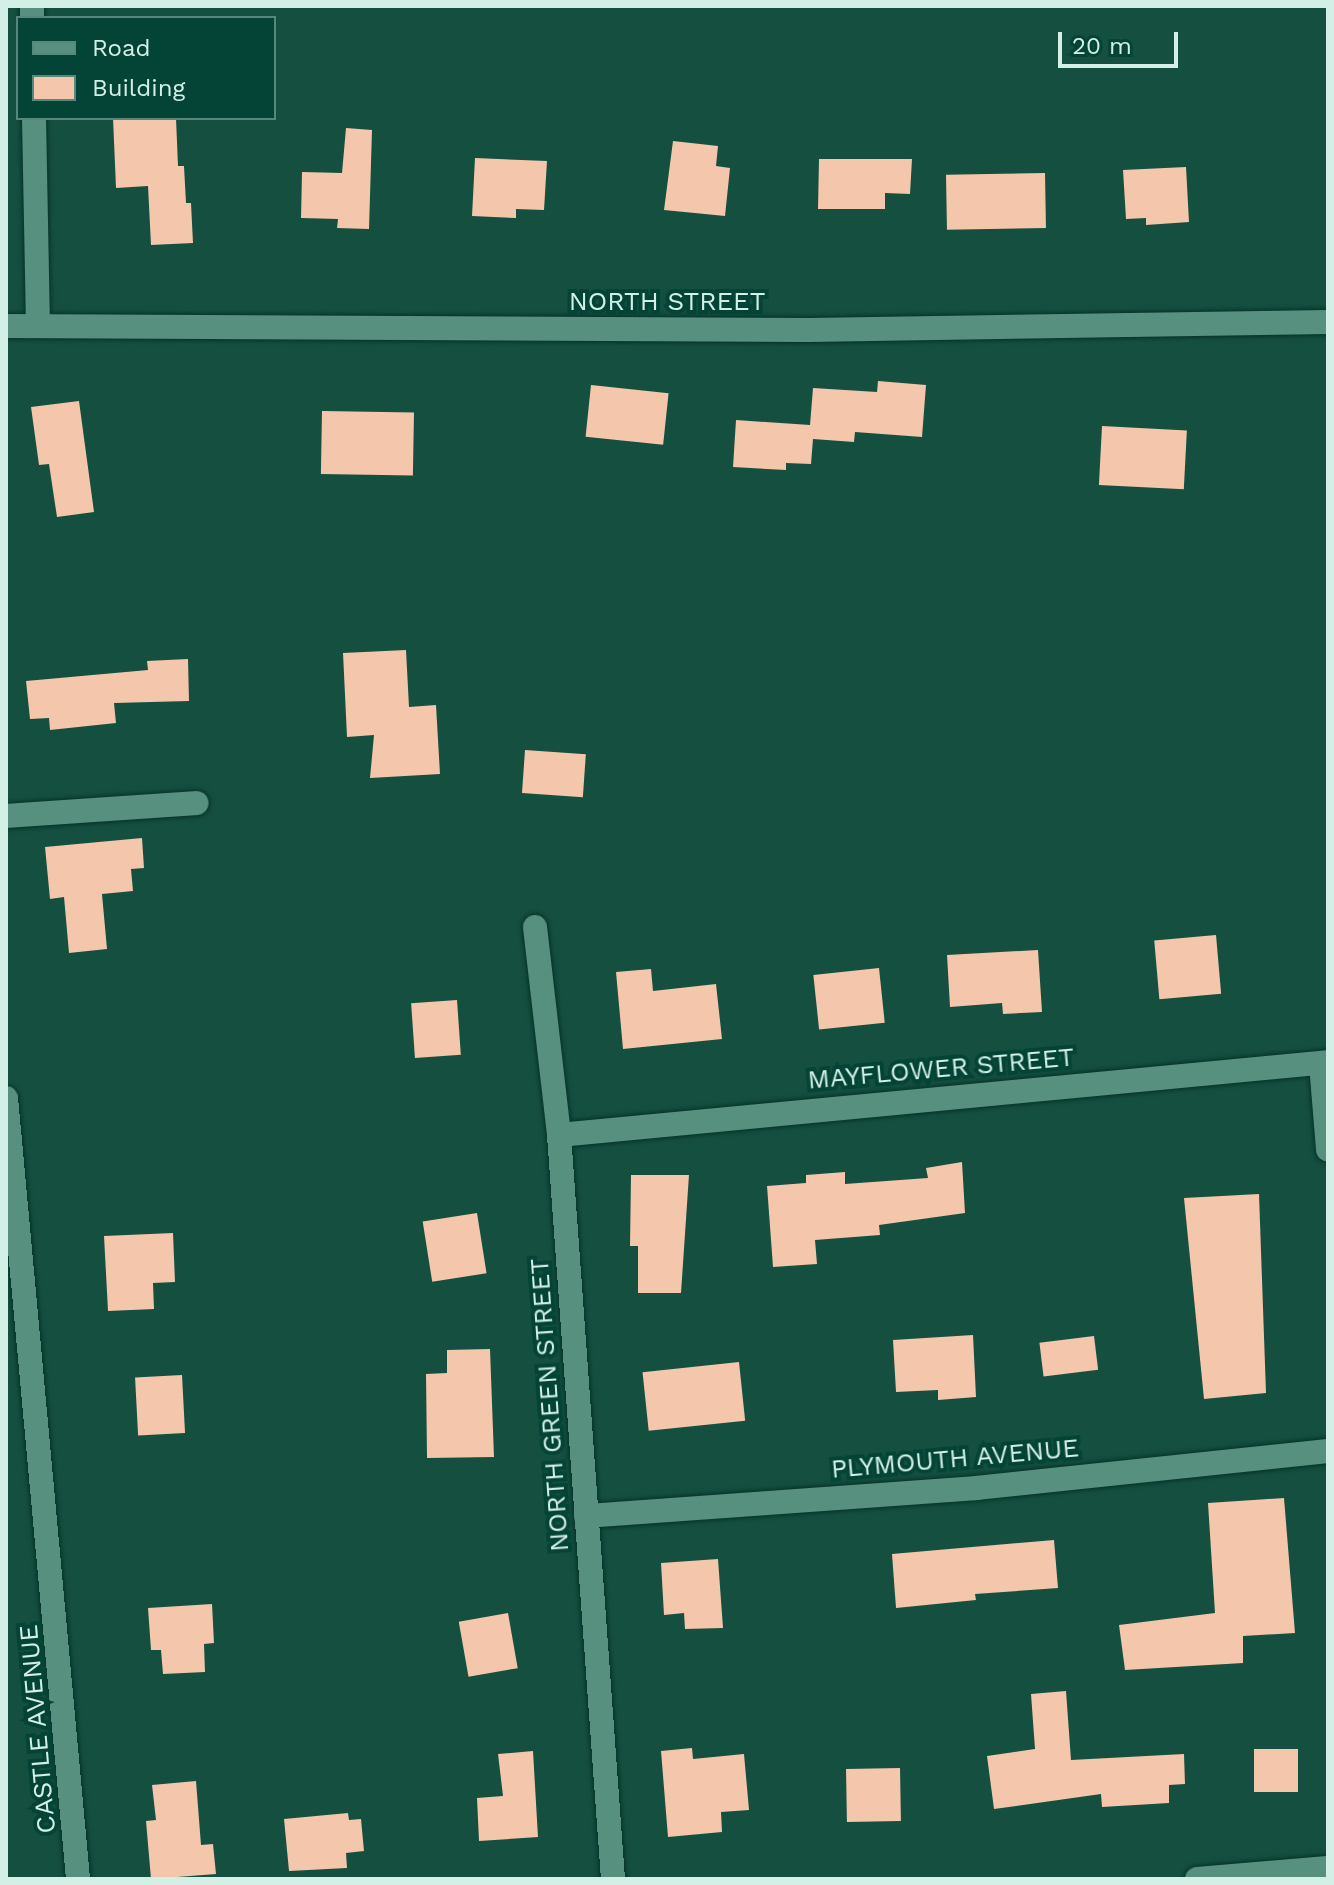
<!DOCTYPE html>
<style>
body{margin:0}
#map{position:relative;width:1334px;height:1885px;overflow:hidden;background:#154f40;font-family:"Work Sans",sans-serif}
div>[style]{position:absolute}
.building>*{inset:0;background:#f4c6ab;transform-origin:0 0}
.roads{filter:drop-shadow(0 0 2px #053328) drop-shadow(0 0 2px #053328)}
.street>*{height:24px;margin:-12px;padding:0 12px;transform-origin:12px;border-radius:12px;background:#58907f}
span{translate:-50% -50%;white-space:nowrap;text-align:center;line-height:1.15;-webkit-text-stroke:8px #044436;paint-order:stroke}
.street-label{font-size:26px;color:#d3efe6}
.frame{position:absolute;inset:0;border:8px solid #d3efe6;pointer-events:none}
.legend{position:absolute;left:16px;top:16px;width:260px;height:104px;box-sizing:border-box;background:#044436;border:2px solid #57887c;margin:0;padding:10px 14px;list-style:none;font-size:24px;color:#d3efe6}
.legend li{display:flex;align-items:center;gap:16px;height:40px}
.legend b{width:40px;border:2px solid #57887c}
.scale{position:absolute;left:1058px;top:32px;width:120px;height:36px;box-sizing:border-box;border:4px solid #d3efe6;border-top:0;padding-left:10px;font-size:24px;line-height:28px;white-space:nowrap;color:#d3efe6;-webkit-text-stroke:6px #044436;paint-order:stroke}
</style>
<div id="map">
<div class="building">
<div style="clip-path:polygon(113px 118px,176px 118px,178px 166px,184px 166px,186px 203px,191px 203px,193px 243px,151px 245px,148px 186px,116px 188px)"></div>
<div style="clip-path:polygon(346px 128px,372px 130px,369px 229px,337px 228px,338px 219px,301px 218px,302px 172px,342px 173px)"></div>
<div style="clip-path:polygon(673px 141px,718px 146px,716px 166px,730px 168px,725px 216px,664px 210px)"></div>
<div style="clip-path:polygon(475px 158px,547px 161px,544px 210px,516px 209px,516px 218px,472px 216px)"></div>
<div style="clip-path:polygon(819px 159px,912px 159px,910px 194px,885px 193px,885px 209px,818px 209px)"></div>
<div style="clip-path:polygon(1186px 167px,1189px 222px,1146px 225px,1146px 218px,1126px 219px,1123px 170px)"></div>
<div style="left:1045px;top:173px;width:55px;height:99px;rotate:89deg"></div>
<div style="clip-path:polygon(878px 381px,926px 385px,922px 437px,855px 432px,854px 442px,813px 439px,811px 464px,786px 463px,786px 470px,733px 467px,736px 420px,810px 425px,813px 388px,877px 392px)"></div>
<div style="left:591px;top:385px;width:78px;height:52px;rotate:6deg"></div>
<div style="clip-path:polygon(79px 401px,94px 512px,57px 517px,49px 464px,39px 465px,31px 407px)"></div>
<div style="left:322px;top:411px;width:92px;height:63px;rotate:1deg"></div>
<div style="left:1102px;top:426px;width:85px;height:59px;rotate:3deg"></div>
<div style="clip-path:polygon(406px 650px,409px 707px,436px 705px,440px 774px,370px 778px,374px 735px,347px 737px,343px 653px)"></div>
<div style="clip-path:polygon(188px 659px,189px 701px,114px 703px,116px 723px,50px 730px,49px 718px,30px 719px,26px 681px,148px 670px,147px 661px)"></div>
<div style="left:525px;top:750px;width:61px;height:43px;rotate:4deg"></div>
<div style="clip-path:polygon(142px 838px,144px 868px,131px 869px,133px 891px,102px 894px,107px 949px,69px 953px,64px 897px,50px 899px,45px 847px)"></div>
<div style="left:1216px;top:935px;width:59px;height:62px;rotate:85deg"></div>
<div style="clip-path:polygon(1038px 950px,1042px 1012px,1003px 1014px,1002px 1003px,950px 1007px,947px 955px)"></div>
<div style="left:879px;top:968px;width:55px;height:66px;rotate:84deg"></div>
<div style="clip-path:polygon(651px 969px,653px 991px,716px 984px,722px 1039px,623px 1049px,616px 972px)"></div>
<div style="left:457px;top:1000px;width:55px;height:46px;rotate:86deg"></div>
<div style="clip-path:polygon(962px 1162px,965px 1213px,879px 1225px,880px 1235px,815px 1240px,817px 1264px,773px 1267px,767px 1186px,806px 1183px,806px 1175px,845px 1172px,845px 1184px,928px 1178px,926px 1168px)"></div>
<div style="clip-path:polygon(631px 1175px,689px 1175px,681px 1293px,638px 1293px,638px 1246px,630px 1246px)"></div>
<div style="clip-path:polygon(1259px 1194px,1266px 1393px,1204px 1399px,1184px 1198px)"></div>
<div style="left:477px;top:1213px;width:61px;height:55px;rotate:81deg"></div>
<div style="clip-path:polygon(173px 1233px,175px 1282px,153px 1283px,154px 1309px,108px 1311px,104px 1236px)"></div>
<div style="clip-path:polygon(973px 1335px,976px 1397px,938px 1400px,938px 1390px,896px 1392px,893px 1340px)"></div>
<div style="left:1094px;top:1336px;width:34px;height:55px;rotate:83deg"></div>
<div style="clip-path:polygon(490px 1349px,494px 1457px,427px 1458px,426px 1374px,447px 1373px,447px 1350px)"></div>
<div style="left:739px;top:1362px;width:59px;height:97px;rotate:84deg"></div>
<div style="left:182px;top:1375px;width:58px;height:47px;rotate:87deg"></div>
<div style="clip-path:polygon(1284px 1498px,1295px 1633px,1243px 1636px,1243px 1663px,1125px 1670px,1119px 1625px,1215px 1613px,1208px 1503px)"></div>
<div style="clip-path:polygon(1054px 1540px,1058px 1588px,975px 1594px,976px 1600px,896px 1608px,892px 1554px)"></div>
<div style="clip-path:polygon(718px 1559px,723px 1628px,685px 1629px,684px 1613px,664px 1615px,661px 1563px)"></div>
<div style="clip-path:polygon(212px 1604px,214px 1643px,204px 1644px,205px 1672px,163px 1674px,161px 1650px,151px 1650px,148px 1608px)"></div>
<div style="left:508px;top:1613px;width:56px;height:50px;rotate:80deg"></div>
<div style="clip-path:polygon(1066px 1691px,1071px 1760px,1184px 1754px,1185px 1784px,1169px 1785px,1169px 1803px,1102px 1807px,1101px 1794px,994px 1809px,987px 1756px,1035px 1749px,1031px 1694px)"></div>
<div style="clip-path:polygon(692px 1748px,693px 1759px,744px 1754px,749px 1810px,721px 1812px,722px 1832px,668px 1837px,661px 1751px)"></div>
<div style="left:1298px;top:1749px;width:43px;height:44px;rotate:90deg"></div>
<div style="clip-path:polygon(533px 1751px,538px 1837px,479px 1841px,477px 1798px,503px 1796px,498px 1754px)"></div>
<div style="left:900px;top:1768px;width:53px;height:54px;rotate:89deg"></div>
<div style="clip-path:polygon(196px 1781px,201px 1845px,213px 1844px,216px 1874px,151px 1879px,146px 1821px,156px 1820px,152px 1785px)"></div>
<div style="clip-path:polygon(348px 1813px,349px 1820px,361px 1819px,364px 1851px,346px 1853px,347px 1868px,289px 1871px,284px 1819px)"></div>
</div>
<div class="roads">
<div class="street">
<div style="left:32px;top:6px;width:12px;rotate:90deg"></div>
<div style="left:34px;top:118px;width:208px;rotate:88.9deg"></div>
<div style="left:6px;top:326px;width:803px;rotate:0.29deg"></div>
<div style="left:809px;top:330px;width:519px;rotate:-0.88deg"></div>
<div style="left:6px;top:816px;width:191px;rotate:-3.9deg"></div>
<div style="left:535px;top:927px;width:209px;rotate:83.4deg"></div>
<div style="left:559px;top:1135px;width:746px;rotate:85.85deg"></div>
<div style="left:1321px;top:1064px;width:86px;rotate:85.3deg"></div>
<div style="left:6px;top:1098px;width:784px;rotate:84.73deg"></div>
<div style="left:559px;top:1135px;width:772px;rotate:-5.42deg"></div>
<div style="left:586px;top:1516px;width:391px;rotate:-4.1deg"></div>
<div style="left:976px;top:1488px;width:354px;rotate:-6deg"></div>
<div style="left:1197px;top:1879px;width:131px;rotate:-4.8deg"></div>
</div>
</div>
<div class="street-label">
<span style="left:667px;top:302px">NORTH STREET</span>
<span style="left:941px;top:1069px;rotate:-5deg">MAYFLOWER STREET</span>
<span style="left:550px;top:1405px;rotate:-94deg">NORTH GREEN STREET</span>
<span style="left:955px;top:1459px;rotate:-5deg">PLYMOUTH AVENUE</span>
<span style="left:38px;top:1729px;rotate:-95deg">CASTLE AVENUE</span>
</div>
<div class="frame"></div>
<ul class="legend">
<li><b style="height:10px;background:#58907f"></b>Road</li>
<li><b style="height:22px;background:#f4c6ab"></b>Building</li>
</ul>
<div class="scale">20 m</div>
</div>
